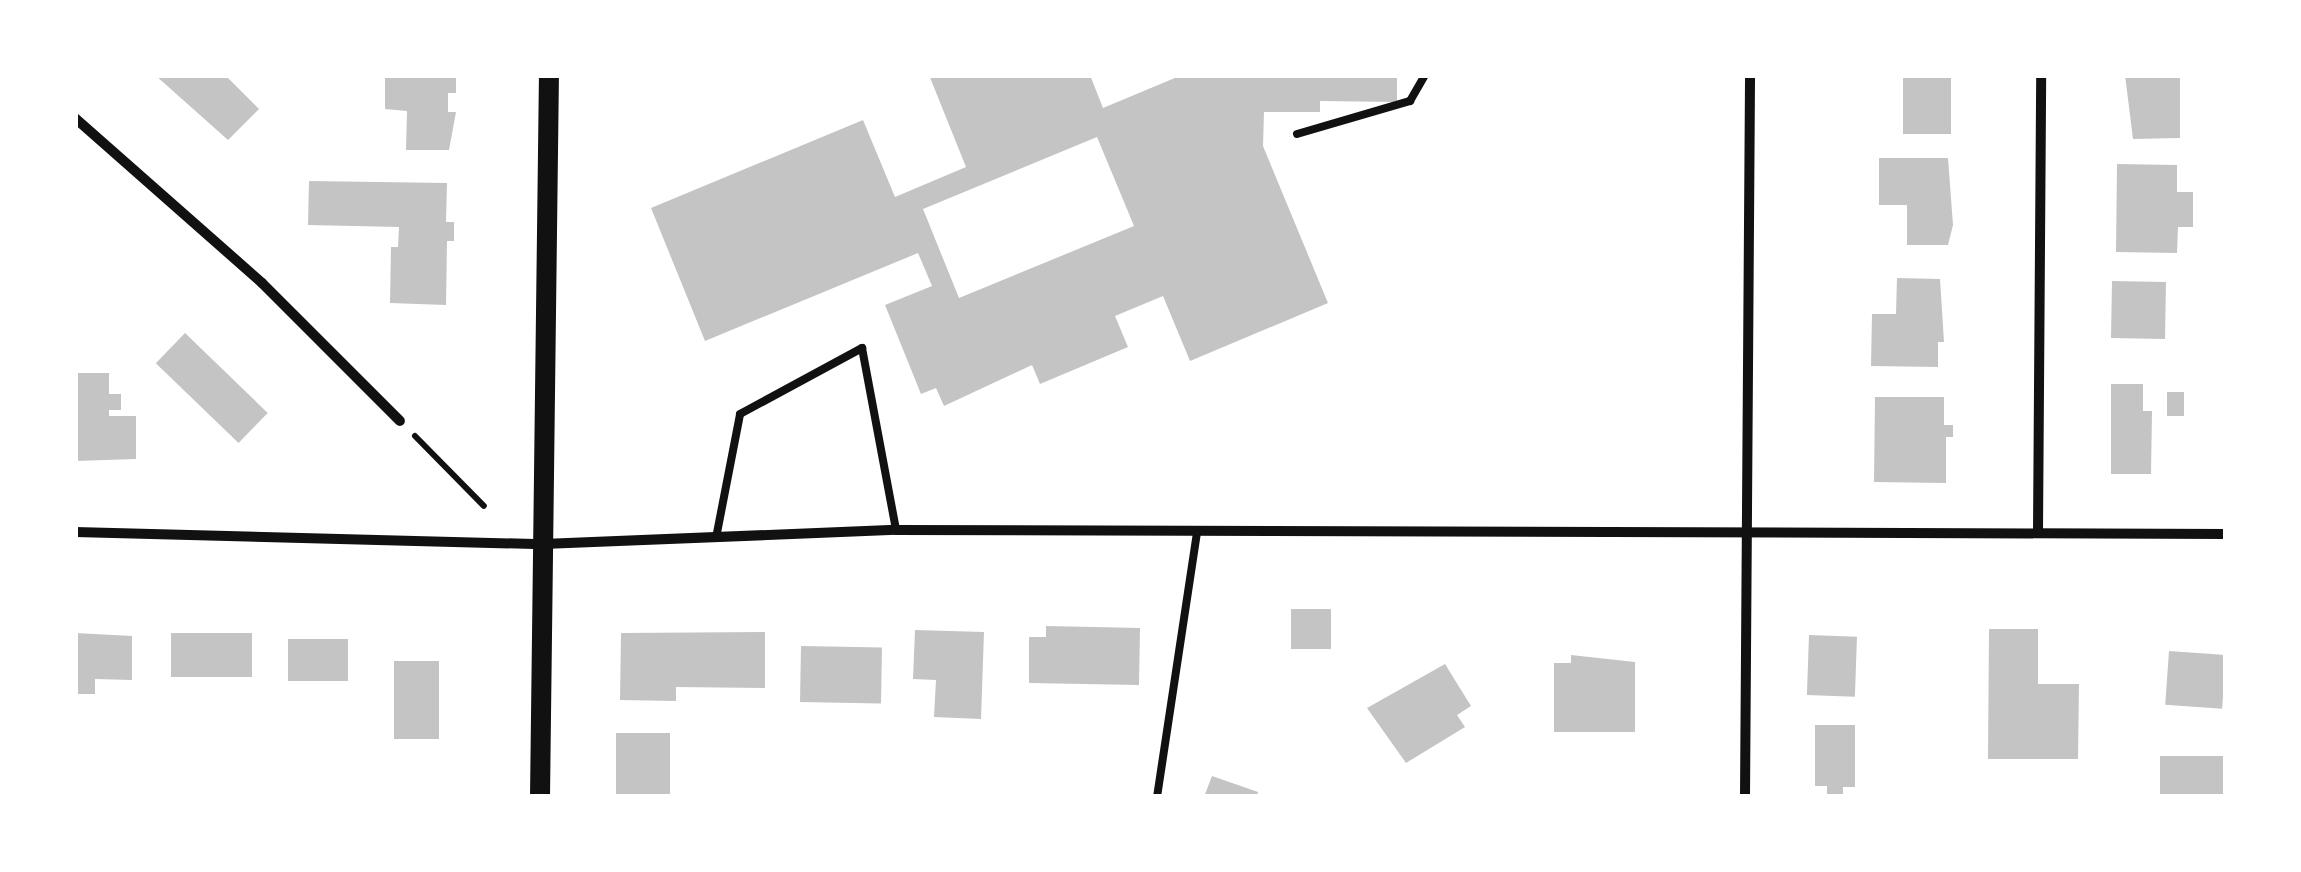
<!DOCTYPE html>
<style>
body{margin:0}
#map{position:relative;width:2301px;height:872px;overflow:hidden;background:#fff;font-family:Mulish,sans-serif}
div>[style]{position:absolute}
.building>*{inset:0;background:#c4c4c4;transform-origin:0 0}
.path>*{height:6px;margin:-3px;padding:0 3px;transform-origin:3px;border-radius:3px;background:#111}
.service>*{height:8px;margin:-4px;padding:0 4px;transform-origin:4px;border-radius:4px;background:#111}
.minor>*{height:10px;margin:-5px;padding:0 5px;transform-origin:5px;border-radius:5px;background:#111}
.secondary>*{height:20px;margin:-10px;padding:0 10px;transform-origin:10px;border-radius:10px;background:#111}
span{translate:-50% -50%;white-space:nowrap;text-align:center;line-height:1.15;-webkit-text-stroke:9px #fff;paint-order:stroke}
.frame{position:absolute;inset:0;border:78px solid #fff;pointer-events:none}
</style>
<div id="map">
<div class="building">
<div style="clip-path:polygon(155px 75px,225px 75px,259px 109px,228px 140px)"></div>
<div style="clip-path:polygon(385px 75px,456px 75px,456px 93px,448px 93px,448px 112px,456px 112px,449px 150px,406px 150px,407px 111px,385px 109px)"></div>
<div style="clip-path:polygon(evenodd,929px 75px,1090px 75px,1103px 108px,1182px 75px,1397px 75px,1397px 102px,1320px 101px,1320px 112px,1264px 112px,1263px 146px,1328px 303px,1190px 361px,1163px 296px,1115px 316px,1128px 347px,1040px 384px,1032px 365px,944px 406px,936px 388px,921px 394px,885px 305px,932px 286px,918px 253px,705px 341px,651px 208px,863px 120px,895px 197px,966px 167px,929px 75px,1097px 137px,1134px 226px,959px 298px,923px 209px,1097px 137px)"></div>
<div style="left:1903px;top:75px;width:48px;height:59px"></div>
<div style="clip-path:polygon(2125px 75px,2180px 75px,2180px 138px,2133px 139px)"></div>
<div style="clip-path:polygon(1879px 158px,1948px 158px,1953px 225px,1948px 245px,1907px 245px,1907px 205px,1879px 205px)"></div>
<div style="clip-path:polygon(2117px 164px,2177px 165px,2177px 192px,2193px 192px,2193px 227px,2178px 227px,2177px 253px,2116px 252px)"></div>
<div style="clip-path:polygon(309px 181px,447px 183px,446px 222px,454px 222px,454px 241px,447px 241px,446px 305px,390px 303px,391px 247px,398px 247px,399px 227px,308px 225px)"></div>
<div style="clip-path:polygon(1897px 278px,1940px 279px,1944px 342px,1938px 342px,1938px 367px,1871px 366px,1872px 314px,1896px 314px)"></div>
<div style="left:2112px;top:281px;width:54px;height:57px;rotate:1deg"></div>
<div style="left:185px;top:333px;width:115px;height:42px;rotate:44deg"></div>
<div style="clip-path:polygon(75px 373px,109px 373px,109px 394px,121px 394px,121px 410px,109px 410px,109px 416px,136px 416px,136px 459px,75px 461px)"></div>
<div style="clip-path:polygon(2111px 384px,2143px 384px,2143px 411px,2152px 411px,2151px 474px,2111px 474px)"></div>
<div style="left:2167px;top:392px;width:17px;height:24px"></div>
<div style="clip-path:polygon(1875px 397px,1944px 397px,1944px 425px,1953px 425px,1953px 437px,1946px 437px,1946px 483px,1874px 482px)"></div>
<div style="left:1291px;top:609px;width:40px;height:40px"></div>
<div style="clip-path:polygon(1046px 626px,1140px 628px,1139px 685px,1029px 683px,1029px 637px,1046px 637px)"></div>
<div style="clip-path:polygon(1989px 629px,2038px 629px,2038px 684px,2079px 684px,2078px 759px,1988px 759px)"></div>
<div style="clip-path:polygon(915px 630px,984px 632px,981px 719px,934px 717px,936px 680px,913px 679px)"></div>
<div style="clip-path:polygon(765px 632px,765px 688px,676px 687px,676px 701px,620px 700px,621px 633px)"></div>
<div style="clip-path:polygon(75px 633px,132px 636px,132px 680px,95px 679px,95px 694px,75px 694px)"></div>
<div style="left:171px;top:633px;width:81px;height:44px"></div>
<div style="left:1809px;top:635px;width:48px;height:60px;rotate:2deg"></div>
<div style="left:288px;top:639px;width:60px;height:42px"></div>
<div style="left:801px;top:646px;width:81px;height:56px;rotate:1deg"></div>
<div style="left:2169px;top:651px;width:57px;height:54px;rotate:4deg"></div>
<div style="clip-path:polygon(1571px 655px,1635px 662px,1635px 732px,1554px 732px,1554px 663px,1571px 663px)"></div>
<div style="left:394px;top:661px;width:45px;height:78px"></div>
<div style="clip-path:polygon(1445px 664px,1471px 706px,1457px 715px,1465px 727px,1406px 763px,1367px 708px)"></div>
<div style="clip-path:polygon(1815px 725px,1855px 725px,1855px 787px,1843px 787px,1843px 797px,1827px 797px,1827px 786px,1815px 786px)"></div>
<div style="left:616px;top:733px;width:54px;height:64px"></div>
<div style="left:2226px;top:756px;width:41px;height:66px;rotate:90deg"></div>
<div style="clip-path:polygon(1212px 776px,1258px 792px,1257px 797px,1204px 797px)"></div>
</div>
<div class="path">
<div style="left:415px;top:436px;width:98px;rotate:45.4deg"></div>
</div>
<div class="service">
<div style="left:1297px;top:134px;width:118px;rotate:-16.3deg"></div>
<div style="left:1410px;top:101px;width:30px;rotate:-60deg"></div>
<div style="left:716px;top:538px;width:126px;rotate:-79deg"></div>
<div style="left:740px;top:414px;width:139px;rotate:-28.4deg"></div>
<div style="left:862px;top:348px;width:185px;rotate:79.4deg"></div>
<div style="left:1157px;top:797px;width:269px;rotate:-81.4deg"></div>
</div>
<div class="minor">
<div style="left:75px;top:118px;width:249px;rotate:41.4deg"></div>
<div style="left:262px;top:283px;width:195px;rotate:45deg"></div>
<div style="left:75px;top:532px;width:468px;rotate:1.5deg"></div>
<div style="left:543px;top:544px;width:353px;rotate:-2.3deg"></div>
<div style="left:896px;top:530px;width:1330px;rotate:0.17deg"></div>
<div style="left:2038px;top:532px;width:457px;rotate:-89.6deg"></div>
<div style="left:1745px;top:797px;width:722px;rotate:-89.6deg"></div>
</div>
<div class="secondary">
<div style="left:540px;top:797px;width:722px;rotate:-89.29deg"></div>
</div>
<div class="frame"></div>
</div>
